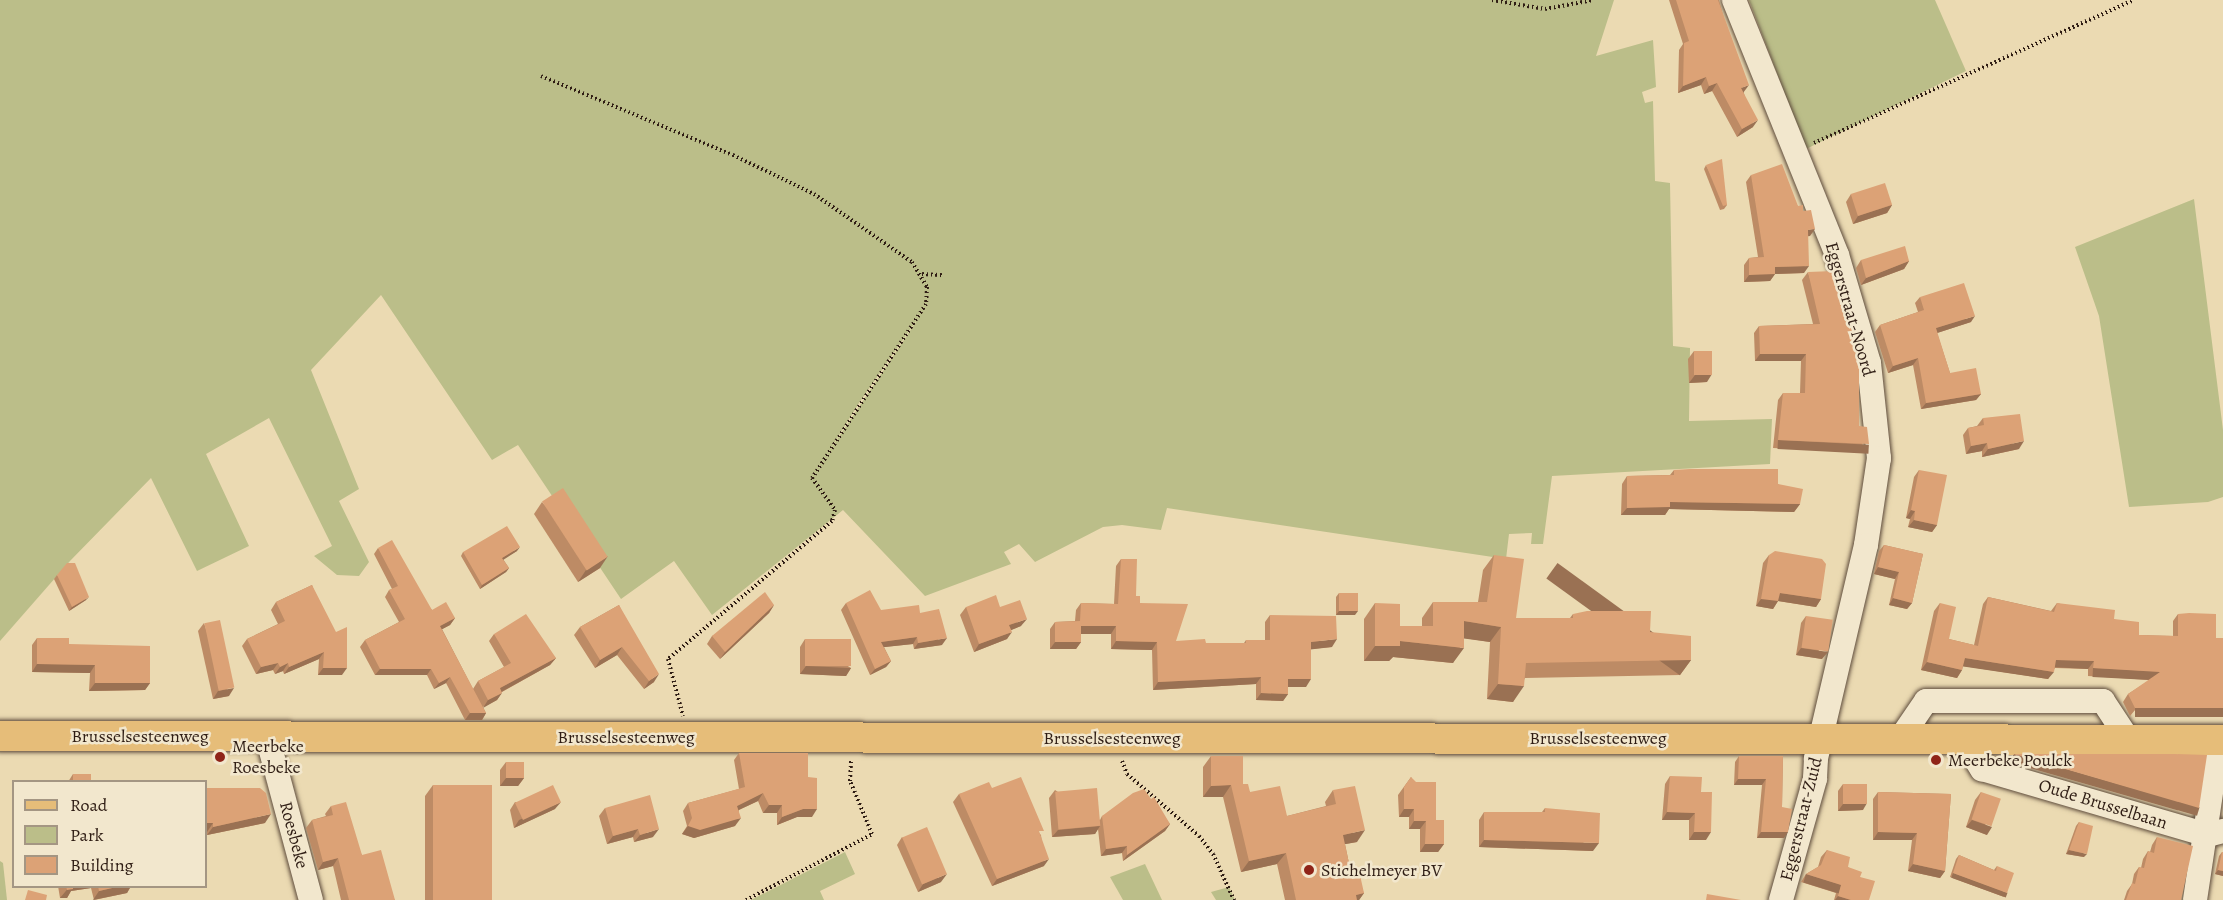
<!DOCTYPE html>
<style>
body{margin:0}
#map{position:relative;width:2223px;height:900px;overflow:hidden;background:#ebdab2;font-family:Alegreya,serif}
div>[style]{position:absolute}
.green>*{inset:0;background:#bbbe89}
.path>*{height:4px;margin-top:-2px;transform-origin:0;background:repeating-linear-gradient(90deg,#2f1d14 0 1.5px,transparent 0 4.5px)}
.roads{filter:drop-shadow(0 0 2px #5e4c3c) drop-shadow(0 0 2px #5e4c3c)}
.minor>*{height:24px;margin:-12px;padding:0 12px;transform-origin:12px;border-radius:12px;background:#f2e7cd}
.major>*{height:30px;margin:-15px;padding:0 15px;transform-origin:15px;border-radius:15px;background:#e6bd79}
.wall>*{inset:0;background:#bd8b65}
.shaded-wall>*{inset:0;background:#9a7153;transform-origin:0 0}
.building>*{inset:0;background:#dca276;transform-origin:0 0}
.dots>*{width:16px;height:16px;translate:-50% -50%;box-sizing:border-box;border:3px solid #f2e7cd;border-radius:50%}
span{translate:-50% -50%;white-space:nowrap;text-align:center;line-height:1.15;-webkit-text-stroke:5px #f2e7cd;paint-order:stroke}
.street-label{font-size:18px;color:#2f1d14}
.poi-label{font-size:18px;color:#2f1d14}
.left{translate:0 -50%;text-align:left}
.legend{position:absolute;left:12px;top:780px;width:195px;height:108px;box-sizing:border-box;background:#f2e7cd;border:2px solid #a49683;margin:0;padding:8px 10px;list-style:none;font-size:18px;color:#2f1d14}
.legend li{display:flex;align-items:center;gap:12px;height:30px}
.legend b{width:30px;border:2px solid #a49683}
</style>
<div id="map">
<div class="green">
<div style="clip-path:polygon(evenodd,0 0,1614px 0,1596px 56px,1653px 40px,1656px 87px,1642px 92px,1645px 103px,1653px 101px,1655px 181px,1670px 183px,1673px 346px,1690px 348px,1689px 421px,1772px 419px,1770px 464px,1552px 476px,1543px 544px,1531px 544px,1532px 533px,1509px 534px,1506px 559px,1167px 508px,1161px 530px,1122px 525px,1103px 527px,1035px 562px,1019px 544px,1004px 552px,1011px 564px,925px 596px,843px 510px,712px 615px,674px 561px,621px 599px,518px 445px,492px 460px,381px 295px,311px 370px,359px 489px,339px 501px,369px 562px,359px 576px,337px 575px,314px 556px,332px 546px,269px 418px,206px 454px,249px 546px,197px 571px,151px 478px,70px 561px,0 641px,0 0,916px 321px,916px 322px,828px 453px,859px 403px,916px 321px)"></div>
<div style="clip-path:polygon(1749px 0,1935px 0,1966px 71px,1806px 149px)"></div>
<div style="clip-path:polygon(2194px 199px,2223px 430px,2223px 497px,2208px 502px,2129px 507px,2099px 316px,2075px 247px)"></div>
<div style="clip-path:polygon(845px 852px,855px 874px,820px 891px,824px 900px,751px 900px)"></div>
<div style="clip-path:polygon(0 861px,3px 863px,7px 900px,0 900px)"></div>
<div style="clip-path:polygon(1145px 864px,1162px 900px,1123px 900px,1110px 877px)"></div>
<div style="clip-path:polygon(1229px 887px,1235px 900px,1216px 900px,1211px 892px)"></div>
</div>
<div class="path">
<div style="left:1492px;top:0;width:54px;rotate:9.6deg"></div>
<div style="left:1545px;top:9px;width:49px;rotate:-10.6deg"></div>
<div style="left:541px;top:76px;width:208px;rotate:22.4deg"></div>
<div style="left:733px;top:155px;width:90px;rotate:25.7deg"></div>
<div style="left:814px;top:194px;width:119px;rotate:34.8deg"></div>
<div style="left:912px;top:262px;width:29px;rotate:59deg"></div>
<div style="left:927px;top:287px;width:17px;rotate:93deg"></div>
<div style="left:926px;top:304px;width:208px;rotate:123.2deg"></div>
<div style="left:812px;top:478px;width:39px;rotate:54deg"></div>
<div style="left:835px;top:510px;width:11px;rotate:105deg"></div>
<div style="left:832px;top:521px;width:214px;rotate:139.9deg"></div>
<div style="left:668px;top:659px;width:59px;rotate:75.3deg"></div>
<div style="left:1814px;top:143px;width:350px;rotate:-24.1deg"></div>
<div style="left:922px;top:274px;width:22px;rotate:3deg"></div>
<div style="left:1122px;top:761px;width:14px;rotate:69deg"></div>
<div style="left:1127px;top:774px;width:95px;rotate:40.7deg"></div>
<div style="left:1199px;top:836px;width:23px;rotate:52deg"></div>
<div style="left:1213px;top:854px;width:51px;rotate:65.5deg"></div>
<div style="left:746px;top:900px;width:142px;rotate:-27.6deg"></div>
<div style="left:872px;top:834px;width:57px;rotate:-112.5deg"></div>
<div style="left:850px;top:781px;width:21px;rotate:-87deg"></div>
</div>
<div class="roads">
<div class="minor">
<div style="left:1734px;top:0;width:275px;rotate:68deg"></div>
<div style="left:1837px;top:255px;width:113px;rotate:73.5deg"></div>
<div style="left:1869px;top:363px;width:96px;rotate:84deg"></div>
<div style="left:1879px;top:458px;width:88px;rotate:98.5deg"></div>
<div style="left:1866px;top:545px;width:220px;rotate:103.2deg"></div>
<div style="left:1816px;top:759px;width:20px;rotate:93deg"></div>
<div style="left:1815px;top:779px;width:126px;rotate:105.7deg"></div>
<div style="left:267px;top:736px;width:170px;rotate:75deg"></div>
<div style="left:1900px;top:739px;width:46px;rotate:-55.6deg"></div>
<div style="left:1926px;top:701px;width:177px"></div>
<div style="left:2103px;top:701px;width:45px;rotate:56.7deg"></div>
<div style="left:1963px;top:739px;width:36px;rotate:58deg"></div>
<div style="left:1982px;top:769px;width:235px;rotate:16.3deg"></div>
<div style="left:2208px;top:835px;width:16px;rotate:-15deg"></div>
<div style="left:2195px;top:900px;width:162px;rotate:-81.5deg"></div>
</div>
<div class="major">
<div style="left:0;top:736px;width:2223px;rotate:0.1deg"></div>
</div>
</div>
<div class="wall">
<div style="clip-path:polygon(1669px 0,1719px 0,1753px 127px,1737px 137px,1712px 91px,1704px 94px,1701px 85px,1678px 93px,1679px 50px,1683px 44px)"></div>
<div style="clip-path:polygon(1706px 165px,1727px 205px,1724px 209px,1720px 210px,1704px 169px)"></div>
<div style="clip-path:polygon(1751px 175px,1798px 206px,1803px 211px,1810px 236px,1808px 236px,1804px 273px,1775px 274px,1770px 281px,1744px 282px,1744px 265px,1749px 258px,1758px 257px,1746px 182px)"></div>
<div style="clip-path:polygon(1851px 194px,1892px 205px,1887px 213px,1853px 224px,1846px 202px)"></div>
<div style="clip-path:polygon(1861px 260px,1909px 261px,1904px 269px,1861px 285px,1856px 268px)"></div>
<div style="clip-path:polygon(1808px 272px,1859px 426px,1864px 452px,1773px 448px,1778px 400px,1783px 393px,1800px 393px,1801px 361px,1755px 361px,1754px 333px,1759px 326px,1813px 324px,1802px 280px)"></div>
<div style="clip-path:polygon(1920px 297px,1971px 322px,1937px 333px,1950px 373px,1981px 394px,1976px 400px,1921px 409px,1913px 365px,1888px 373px,1875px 332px,1880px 325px,1918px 312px,1915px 303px)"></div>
<div style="clip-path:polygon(1694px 351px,1707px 382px,1689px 383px,1688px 359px)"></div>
<div style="clip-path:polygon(1983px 418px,2019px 449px,1982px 457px,1982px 451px,1966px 454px,1963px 435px,1968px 428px,1977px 426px)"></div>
<div style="clip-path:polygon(1674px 470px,1778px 484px,1800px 504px,1794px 512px,1669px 509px,1665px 515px,1621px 515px,1622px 484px,1627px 476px,1670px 475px)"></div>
<div style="clip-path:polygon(1919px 470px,1937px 525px,1932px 532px,1908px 527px,1910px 519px,1906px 518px,1914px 477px)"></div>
<div style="clip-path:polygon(542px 502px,600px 568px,578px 582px,534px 514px)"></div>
<div style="clip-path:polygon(1884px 545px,1923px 554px,1912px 603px,1907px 609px,1889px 605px,1895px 579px,1874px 574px,1879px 551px)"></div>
<div style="clip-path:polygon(378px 548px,432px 610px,455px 618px,450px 625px,442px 629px,473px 689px,478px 681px,504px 667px,489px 641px,494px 634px,556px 658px,550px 665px,502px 692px,497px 700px,483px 707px,486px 713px,482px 720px,465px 720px,446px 683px,434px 689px,427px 675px,375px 675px,360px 647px,365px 640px,399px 622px,385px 597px,389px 590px,392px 589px,374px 554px)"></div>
<div style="clip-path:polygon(517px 551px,503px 559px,509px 568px,506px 572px,480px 589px,461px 556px,463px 552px)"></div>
<div style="clip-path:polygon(1494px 555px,1516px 618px,1570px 618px,1573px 614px,1650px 632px,1691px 660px,1680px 675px,1525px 678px,1513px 702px,1487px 699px,1490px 642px,1464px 638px,1453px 663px,1393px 657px,1389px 661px,1364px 661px,1364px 619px,1375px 603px,1400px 626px,1422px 626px,1422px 618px,1433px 602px,1478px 602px,1483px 570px)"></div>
<div style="clip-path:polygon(1769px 555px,1821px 599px,1816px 607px,1778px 601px,1773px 609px,1756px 606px,1763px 563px)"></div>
<div style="clip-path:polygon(1121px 559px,1136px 596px,1140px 603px,1176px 641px,1206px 643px,1244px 643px,1246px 640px,1265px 640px,1265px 622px,1270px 615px,1332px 647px,1311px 649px,1306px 687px,1288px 687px,1288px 694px,1283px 701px,1256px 700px,1256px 684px,1153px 690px,1152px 650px,1111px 649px,1111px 634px,1081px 634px,1081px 642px,1076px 649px,1050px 649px,1050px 629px,1055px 622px,1075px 621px,1076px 610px,1081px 603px,1114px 604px,1116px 566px)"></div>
<div style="clip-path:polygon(57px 575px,86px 600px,69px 611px,54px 579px)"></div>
<div style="clip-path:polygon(312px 585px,342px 675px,318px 675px,319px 659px,284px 674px,283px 671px,275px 674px,273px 670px,256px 674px,242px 646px,247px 639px,278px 624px,271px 610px,276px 602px)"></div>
<div style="clip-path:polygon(1339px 593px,1355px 615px,1336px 615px,1336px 597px)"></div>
<div style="clip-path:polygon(1988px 597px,2051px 611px,2057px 603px,2114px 619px,2139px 635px,2173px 636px,2173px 621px,2178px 614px,2216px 614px,2130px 716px,2123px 702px,2128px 694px,2150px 680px,2088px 676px,2088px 669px,2055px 668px,2048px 679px,1963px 666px,1962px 670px,1957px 678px,1921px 670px,1934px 611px,1940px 603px,1949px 639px,1974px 645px,1983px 604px)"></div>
<div style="clip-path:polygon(846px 603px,881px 610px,920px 613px,942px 645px,914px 649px,913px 644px,884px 647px,891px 661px,886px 667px,870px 675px,841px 610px)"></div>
<div style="clip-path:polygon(619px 605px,654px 682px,644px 689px,617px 655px,595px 668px,574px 635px,580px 627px)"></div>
<div style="clip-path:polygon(774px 605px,769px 613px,720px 659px,707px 644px,712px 636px)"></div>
<div style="clip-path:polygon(966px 607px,1000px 607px,1021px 626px,1011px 630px,1007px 639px,974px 652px,960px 615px)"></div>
<div style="clip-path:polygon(1806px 616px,1822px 659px,1796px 655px,1801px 623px)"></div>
<div style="clip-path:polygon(204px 623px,229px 696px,213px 699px,198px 631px)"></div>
<div style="clip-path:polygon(37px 638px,69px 644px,150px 683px,145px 690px,89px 691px,90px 673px,32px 672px,32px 645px)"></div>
<div style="clip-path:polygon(805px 639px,851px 668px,846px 676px,800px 674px,800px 647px)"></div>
<div style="clip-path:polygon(739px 753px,808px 777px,812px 817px,797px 817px,777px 825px,777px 813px,763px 813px,758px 801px,739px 810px,735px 826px,694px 838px,682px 834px,687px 826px,683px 811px,688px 803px,739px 789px,734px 760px)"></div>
<div style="clip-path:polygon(1211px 756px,1243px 784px,1250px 792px,1287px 816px,1326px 806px,1325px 802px,1333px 790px,1357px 842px,1345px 844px,1350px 868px,1364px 893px,1359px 900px,1285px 900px,1277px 864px,1241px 872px,1223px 797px,1203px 797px,1203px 767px)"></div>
<div style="clip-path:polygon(1739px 756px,1783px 756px,1782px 807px,1784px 838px,1757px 838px,1762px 785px,1734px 785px,1735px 762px)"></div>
<div style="clip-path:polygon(506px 762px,524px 778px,518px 786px,500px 786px,500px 770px)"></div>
<div style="clip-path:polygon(73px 774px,91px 782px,68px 782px)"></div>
<div style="clip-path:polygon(1670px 776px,1701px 792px,1706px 840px,1689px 840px,1689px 820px,1662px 820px,1665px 784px)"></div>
<div style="clip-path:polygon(1411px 777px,1436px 820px,1444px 844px,1438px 852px,1420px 852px,1420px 829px,1409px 829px,1409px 817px,1399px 817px,1398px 795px)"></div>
<div style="clip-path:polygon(1843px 784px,1863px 810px,1838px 811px,1838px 791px)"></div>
<div style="clip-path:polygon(433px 785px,491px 900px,425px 900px,425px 796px)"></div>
<div style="clip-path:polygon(206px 788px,265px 823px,207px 835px)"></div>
<div style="clip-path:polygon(992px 788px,1041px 835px,1044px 866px,992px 886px,953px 802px,959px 794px)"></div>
<div style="clip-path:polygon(1055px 790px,1100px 820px,1102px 816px,1151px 799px,1170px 824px,1165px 831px,1123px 861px,1122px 853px,1101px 856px,1098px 829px,1095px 834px,1052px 837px,1049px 798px)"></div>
<div style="clip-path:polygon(1878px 792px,1951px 794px,1945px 871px,1940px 878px,1908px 871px,1912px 840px,1873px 840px,1873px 799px)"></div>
<div style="clip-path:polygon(1981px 792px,1987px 835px,1966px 827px,1975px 800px)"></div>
<div style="clip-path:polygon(515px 802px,555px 809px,514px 828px,510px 810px)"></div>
<div style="clip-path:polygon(331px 806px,362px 855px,395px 900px,341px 900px,333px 866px,318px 870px,306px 828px,312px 820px,326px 816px,325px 814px)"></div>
<div style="clip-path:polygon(605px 808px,653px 837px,634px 842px,633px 837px,607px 844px,599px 816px)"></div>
<div style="clip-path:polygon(1545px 808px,1593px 851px,1479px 847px,1479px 820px,1484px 812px,1542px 812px)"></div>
<div style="clip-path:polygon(2079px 822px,2084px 857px,2066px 854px,2076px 826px)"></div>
<div style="clip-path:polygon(902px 837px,941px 882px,918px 892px,897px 845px)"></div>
<div style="clip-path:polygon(2157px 837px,2181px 900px,2124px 900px,2127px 891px,2132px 884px,2134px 874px,2139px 867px,2141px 868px,2143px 859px,2148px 851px,2150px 852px,2152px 845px)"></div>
<div style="clip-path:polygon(1827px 850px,1860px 877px,1869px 900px,1834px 900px,1836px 893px,1801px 882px,1806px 874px,1818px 867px,1821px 857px)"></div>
<div style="clip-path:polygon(2222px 852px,2223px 852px,2223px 876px,2215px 874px,2219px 856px)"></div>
<div style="clip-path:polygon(1959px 855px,1994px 870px,1997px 866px,2004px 897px,1950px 877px,1956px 859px)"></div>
<div style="clip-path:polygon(58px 886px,131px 886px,127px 893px,94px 900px,91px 888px,71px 891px,67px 898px,60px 898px)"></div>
</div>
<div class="shaded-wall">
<div style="clip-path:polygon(1706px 77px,1701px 85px,1678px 93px,1683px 86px)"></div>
<div style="clip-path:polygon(1717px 83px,1712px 91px,1704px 94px,1709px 86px)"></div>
<div style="clip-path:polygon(1749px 85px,1743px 93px,1741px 88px)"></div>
<div style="clip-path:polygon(1758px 120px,1753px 127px,1737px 137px,1742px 129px)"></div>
<div style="clip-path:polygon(1892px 205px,1887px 213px,1853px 224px,1858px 216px)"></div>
<div style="clip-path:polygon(1815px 229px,1810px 236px,1803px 237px,1808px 230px)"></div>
<div style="clip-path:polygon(1909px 261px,1904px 269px,1861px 285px,1866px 278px)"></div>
<div style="clip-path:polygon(1809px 266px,1804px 273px,1775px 274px,1770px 281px,1744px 282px,1749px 275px,1775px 267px)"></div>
<div style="clip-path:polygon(1975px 316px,1971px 322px,1931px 335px,1936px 328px)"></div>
<div style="clip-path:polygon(1760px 354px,1806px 354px,1801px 361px,1755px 361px)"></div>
<div style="clip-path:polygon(1918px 358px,1913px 365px,1888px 373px,1893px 366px)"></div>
<div style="clip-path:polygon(1712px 374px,1707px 382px,1689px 383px,1695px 375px)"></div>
<div style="clip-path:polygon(1981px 394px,1976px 400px,1921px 409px,1926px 403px)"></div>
<div style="left:1778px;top:440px;width:91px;height:9px;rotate:3deg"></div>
<div style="clip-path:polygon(2024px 441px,2019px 449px,1982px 457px,1988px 449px)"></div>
<div style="clip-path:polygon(1987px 443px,1982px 451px,1966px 454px,1971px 446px)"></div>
<div style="clip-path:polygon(1670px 502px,1800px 504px,1794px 512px,1669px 509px,1665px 515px,1621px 515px,1627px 508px)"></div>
<div style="clip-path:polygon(1911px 510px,1915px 511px,1910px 519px,1906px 518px)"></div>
<div style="clip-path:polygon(1914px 520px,1937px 525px,1932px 532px,1908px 527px)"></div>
<div style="clip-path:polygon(520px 547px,517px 551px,500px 562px,502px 558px)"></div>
<div style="clip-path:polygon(608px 556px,600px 568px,578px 582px,586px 570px)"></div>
<div style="clip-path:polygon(1878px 567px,1899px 572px,1895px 579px,1874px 574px)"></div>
<div style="clip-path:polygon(509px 568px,506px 572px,480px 589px,482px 585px)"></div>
<div style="clip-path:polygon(1780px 593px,1821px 599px,1816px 607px,1778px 601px,1773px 609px,1756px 606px,1761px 599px)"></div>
<div style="clip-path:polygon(89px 597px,86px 600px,69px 611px,72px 607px)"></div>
<div style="clip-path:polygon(1893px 598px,1912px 603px,1907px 609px,1889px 605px)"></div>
<div style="clip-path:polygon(774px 605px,769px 613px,720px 659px,725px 652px)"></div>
<div style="clip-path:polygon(1339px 611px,1358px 611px,1355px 615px,1336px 615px)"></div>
<div style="clip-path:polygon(455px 618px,450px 625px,435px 633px,440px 626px)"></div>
<div style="clip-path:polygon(1027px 619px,1021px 626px,1004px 633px,1009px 625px)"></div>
<div style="clip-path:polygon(1464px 621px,1501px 627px,1490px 642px,1453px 637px)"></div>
<div style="clip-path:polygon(1081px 626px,1116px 626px,1111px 634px,1076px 634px)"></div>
<div style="clip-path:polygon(1012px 632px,1007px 639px,974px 652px,979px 644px)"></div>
<div style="clip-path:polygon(917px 637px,913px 644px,876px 648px,881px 642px)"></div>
<div style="clip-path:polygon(947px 638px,942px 645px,914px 649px,918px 643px)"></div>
<div style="clip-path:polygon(1337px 639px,1332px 647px,1306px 650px,1311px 642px)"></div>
<div style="clip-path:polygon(1116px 641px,1157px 642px,1152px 650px,1111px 649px)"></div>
<div style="clip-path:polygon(1400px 641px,1464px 648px,1453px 663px,1393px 657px,1389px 661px,1364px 661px,1375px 646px)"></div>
<div style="clip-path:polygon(1055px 642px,1081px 642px,1076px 649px,1050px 649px)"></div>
<div style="clip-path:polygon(622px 647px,617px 655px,595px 668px,600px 660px)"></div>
<div style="clip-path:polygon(1801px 648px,1828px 652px,1822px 659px,1796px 655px)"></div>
<div style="clip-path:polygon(324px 652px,319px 659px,284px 674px,289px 667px)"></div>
<div style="clip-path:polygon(556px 658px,550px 665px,494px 696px,500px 688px)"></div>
<div style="clip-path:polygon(1965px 658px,2054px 672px,2048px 679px,1960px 666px)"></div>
<div style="left:1691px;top:660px;width:19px;height:165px;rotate:126deg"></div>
<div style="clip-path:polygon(2056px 660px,2094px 661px,2088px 669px,2051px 667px)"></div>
<div style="clip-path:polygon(891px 661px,886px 667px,870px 675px,875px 669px)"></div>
<div style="clip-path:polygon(1927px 662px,1962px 670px,1957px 678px,1921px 670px)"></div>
<div style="clip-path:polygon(278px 663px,273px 670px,256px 674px,261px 667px)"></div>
<div style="clip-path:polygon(288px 663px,283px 671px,275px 674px,280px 667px)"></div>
<div style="clip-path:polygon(37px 664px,95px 665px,90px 673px,32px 672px)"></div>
<div style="clip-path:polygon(806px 666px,851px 668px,846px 676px,800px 674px)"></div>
<div style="clip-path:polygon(323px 668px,347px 668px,342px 675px,318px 675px)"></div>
<div style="left:2093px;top:668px;width:67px;height:9px;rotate:3deg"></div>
<div style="clip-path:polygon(380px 669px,431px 669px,427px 675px,375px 675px)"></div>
<div style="clip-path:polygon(659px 674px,654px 682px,644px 689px,649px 681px)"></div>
<div style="clip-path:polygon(450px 677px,446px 683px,434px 689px,439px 683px)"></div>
<div style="clip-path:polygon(1261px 677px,1256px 684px,1153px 690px,1158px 682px)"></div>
<div style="clip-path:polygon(1288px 679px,1311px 679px,1306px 687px,1283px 687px)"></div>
<div style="clip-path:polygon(95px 683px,150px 683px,145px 690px,89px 691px)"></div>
<div style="clip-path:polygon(1498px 684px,1524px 686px,1513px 702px,1487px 699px)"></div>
<div style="clip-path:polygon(234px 688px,229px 696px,213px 699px,218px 691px)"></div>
<div style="clip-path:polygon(502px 693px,497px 700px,483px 708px,488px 700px)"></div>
<div style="clip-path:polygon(1261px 693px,1288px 694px,1283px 701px,1256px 700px)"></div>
<div style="left:2135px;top:708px;width:88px;height:9px"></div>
<div style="clip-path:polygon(470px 713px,486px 713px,482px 720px,465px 720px)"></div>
<div style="left:2014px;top:754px;width:193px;height:9px;rotate:16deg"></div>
<div style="clip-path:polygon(506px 778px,524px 778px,518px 786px,500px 786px)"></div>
<div style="clip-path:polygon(1738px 779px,1766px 779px,1762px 785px,1734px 785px)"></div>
<div style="clip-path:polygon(1231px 785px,1223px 797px,1203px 797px,1211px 786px)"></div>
<div style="clip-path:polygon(763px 793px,758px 801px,732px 813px,737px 806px)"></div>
<div style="clip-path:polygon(561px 802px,555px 809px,514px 828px,519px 820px)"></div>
<div style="clip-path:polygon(1867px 803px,1863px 810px,1838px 811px,1843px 804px)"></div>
<div style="clip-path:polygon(769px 805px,782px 805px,777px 813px,763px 813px)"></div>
<div style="clip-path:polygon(803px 809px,817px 809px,812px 817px,797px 817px,777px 825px,782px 817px)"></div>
<div style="clip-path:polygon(1404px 809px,1414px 809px,1409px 817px,1399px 817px)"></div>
<div style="clip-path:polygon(1667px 812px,1695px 813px,1689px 820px,1662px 820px)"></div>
<div style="clip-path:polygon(271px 814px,265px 823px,207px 835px,213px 827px)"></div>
<div style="clip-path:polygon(741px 818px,735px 826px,694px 838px,682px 834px,688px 826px)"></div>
<div style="clip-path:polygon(1972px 820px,1992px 827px,1987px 835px,1966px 827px)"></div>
<div style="clip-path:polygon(1414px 821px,1426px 821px,1420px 829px,1409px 829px)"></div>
<div style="clip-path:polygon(206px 823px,213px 823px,207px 832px,206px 832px)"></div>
<div style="clip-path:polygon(1170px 824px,1165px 831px,1123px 861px,1127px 855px)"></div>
<div style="clip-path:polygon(1100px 826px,1095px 834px,1052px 837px,1058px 830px)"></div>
<div style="clip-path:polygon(638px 829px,633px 837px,607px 844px,613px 836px)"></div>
<div style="clip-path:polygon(659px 829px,653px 837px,634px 842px,640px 835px)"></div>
<div style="clip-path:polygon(1365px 830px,1357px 842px,1335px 846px,1343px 835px)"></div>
<div style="clip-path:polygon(1694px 832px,1711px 832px,1706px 840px,1689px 840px)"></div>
<div style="clip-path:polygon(1761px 832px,1788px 832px,1784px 838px,1757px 838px)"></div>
<div style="clip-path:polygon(1878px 832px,1917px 833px,1912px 840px,1873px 840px)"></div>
<div style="clip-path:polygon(1484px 840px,1599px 843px,1593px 851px,1479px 847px)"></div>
<div style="clip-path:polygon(1425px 844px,1444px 844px,1438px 852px,1420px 852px)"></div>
<div style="clip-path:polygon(1127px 846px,1122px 853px,1101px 856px,1106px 849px)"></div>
<div style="clip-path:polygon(2069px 850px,2087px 854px,2084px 857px,2066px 854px)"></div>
<div style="clip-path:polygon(1286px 853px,1277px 864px,1241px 872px,1249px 861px)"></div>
<div style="clip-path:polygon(338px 858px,333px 866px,318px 870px,323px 862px)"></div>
<div style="clip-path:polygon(1049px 859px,1044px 866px,992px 886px,997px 879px)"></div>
<div style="clip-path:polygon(1913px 864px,1945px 871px,1940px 878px,1908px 871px)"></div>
<div style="clip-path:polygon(2218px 870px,2223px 871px,2223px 876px,2215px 874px)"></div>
<div style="left:1953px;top:873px;width:58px;height:5px;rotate:20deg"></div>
<div style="clip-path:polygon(947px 874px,941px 882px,918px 892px,923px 884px)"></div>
<div style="left:1806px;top:874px;width:37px;height:9px;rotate:17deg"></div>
<div style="clip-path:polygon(70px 886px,91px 886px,91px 888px,71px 891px,67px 898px,60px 898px)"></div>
<div style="clip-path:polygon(121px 886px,131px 886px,127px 893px,93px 900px,99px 891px)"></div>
<div style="clip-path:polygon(1364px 893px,1359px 900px,1352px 900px,1356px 895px)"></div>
<div style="clip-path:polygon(1838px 896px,1851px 900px,1835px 900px)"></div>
</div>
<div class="building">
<div style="clip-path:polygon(1676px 0,1718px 0,1749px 85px,1741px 88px,1758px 120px,1742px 129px,1717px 83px,1709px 86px,1706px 77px,1683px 86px,1684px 43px,1689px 41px)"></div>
<div style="clip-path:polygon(1722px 159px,1727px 205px,1723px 206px,1706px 165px)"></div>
<div style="clip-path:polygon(1782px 164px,1798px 206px,1803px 205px,1803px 211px,1811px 210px,1815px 229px,1808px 230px,1809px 266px,1775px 267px,1775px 274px,1749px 275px,1749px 258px,1764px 257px,1751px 175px)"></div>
<div style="left:1885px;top:183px;width:23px;height:36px;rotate:72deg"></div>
<div style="clip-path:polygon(1905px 246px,1909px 261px,1866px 278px,1861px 260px)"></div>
<div style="clip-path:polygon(1834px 271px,1859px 354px,1859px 426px,1867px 427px,1869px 444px,1778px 440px,1783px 393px,1805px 393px,1806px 354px,1760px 354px,1759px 326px,1820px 324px,1808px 272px)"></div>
<div style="clip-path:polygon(1964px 283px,1975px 316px,1936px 328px,1950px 373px,1976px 368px,1981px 394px,1926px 403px,1918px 358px,1893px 366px,1880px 325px,1924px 310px,1920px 297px)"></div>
<div style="left:1694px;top:351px;width:18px;height:24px"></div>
<div style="clip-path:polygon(2020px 414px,2024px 441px,1988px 449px,1987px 443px,1971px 446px,1968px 428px,1984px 425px,1983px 418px)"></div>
<div style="clip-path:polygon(1690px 469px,1778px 469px,1778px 484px,1803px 489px,1800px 504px,1670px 502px,1670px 507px,1627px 508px,1627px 476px,1674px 475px,1674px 470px)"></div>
<div style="clip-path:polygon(1919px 470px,1947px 475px,1937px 525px,1914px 520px,1915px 511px,1911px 510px)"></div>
<div style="left:563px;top:488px;width:82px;height:25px;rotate:57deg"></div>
<div style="clip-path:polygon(507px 526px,520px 547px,502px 558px,509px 568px,482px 585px,463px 552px)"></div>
<div style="clip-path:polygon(392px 540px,432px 610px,446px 602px,455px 618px,440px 626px,486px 713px,470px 713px,450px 677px,439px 683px,431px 669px,380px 669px,365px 640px,405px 619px,389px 590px,398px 586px,378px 548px)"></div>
<div style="clip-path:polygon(1884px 545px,1923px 554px,1912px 603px,1893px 598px,1899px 572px,1878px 567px)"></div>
<div style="clip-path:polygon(1775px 551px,1822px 559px,1826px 564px,1821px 599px,1780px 593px,1778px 601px,1761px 599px,1769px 555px)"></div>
<div style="clip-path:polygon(1494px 555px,1524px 559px,1516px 618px,1573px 618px,1573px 614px,1587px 611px,1651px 611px,1650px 632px,1691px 636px,1691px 660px,1526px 663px,1524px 686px,1498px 684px,1501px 627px,1464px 621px,1464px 648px,1400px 641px,1400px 646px,1375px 646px,1375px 603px,1400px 604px,1400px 626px,1433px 626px,1433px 602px,1487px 602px)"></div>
<div style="clip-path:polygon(1121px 559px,1137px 559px,1136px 596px,1140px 596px,1140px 603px,1188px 604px,1176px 641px,1205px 639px,1206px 643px,1246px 643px,1246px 640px,1270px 640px,1270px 615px,1336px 616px,1337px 639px,1311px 642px,1311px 679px,1288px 679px,1288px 694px,1261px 693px,1261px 677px,1158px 682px,1157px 642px,1116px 641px,1116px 626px,1081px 626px,1081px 642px,1055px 642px,1055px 622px,1080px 621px,1081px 603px,1118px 604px)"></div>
<div style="clip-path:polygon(67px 563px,75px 563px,89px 597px,72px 607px,57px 575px)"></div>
<div style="clip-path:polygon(312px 585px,336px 632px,347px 627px,347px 668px,323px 668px,324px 652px,289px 667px,288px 663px,280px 667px,278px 663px,261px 667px,247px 639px,285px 621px,276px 602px)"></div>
<div style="clip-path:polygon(870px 590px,881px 610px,919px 605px,920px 613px,939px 609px,947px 638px,918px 643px,917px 637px,881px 642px,891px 661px,875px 669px,846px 603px)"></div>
<div style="clip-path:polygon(765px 592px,774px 605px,725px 652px,712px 636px)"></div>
<div style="left:1339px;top:593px;width:19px;height:18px"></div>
<div style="clip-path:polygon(996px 595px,1000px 607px,1020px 600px,1027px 619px,1009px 625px,1012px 632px,979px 644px,966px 607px)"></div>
<div style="clip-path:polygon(1988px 597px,2054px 612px,2057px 603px,2115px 610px,2114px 619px,2139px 622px,2139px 635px,2178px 636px,2178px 614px,2189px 613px,2216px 614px,2216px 638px,2223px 638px,2223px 708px,2135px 708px,2128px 694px,2160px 672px,2093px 668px,2094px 661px,2056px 660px,2054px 672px,1965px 658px,1962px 670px,1927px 662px,1940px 603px,1956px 607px,1949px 639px,1978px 646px)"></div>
<div style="clip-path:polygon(619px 605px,659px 674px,649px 681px,622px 647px,600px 660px,580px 627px)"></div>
<div style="clip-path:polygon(526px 614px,556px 658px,500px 688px,502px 693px,488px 700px,478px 681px,511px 663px,494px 634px)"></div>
<div style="left:1806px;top:616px;width:27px;height:32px;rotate:8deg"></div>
<div style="left:220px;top:620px;width:69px;height:16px;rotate:78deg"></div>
<div style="clip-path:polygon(37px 638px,69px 638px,69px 644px,150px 646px,150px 683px,95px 683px,95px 665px,37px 664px)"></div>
<div style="left:805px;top:639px;width:46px;height:27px"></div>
<div style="clip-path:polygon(739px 753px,808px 753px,808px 777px,817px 778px,817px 809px,803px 809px,782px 817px,782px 805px,769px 805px,763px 793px,737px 806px,741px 818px,700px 830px,688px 826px,692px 818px,688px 803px,745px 787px)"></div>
<div style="clip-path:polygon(2014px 754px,2175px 754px,2207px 755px,2199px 808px)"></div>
<div style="clip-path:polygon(1211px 756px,1243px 756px,1243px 784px,1248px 784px,1250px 792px,1280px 786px,1287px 816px,1336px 804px,1333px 790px,1355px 786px,1365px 830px,1343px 835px,1350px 868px,1358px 866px,1364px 893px,1356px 895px,1357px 900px,1296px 900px,1286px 853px,1249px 861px,1231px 785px,1211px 786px)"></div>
<div style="clip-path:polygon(1739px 756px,1783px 756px,1782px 807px,1792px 809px,1788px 832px,1761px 832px,1766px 779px,1738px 779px)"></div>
<div style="left:506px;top:762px;width:18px;height:16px"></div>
<div style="left:73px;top:774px;width:18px;height:8px"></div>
<div style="clip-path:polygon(1670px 776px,1702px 777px,1701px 792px,1712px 792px,1711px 832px,1694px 832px,1695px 813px,1667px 812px)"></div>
<div style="clip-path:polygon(1021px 777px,1044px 831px,1039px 831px,1049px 859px,997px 879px,959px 794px,989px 782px,992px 788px)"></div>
<div style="clip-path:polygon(1411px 777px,1416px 782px,1436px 782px,1436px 820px,1444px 820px,1444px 844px,1425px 844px,1426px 821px,1414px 821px,1414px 809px,1404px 809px,1404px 787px)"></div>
<div style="left:1843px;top:784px;width:24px;height:20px"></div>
<div style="left:433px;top:785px;width:59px;height:115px"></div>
<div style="left:553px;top:785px;width:19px;height:42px;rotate:65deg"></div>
<div style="clip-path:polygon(206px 788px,260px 788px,266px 793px,271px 814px,213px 827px,213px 823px,206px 823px)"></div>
<div style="left:1097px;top:788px;width:38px;height:42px;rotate:85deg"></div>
<div style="clip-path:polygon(1144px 789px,1151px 799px,1154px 797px,1170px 824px,1127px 855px,1127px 846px,1106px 849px,1102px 816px,1133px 793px)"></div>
<div style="clip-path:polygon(1878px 792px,1951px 794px,1945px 871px,1913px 864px,1917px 833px,1878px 832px)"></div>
<div style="left:1981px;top:792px;width:21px;height:29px;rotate:19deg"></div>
<div style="clip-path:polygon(650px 795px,659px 829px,640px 835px,638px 829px,613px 836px,605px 808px)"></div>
<div style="clip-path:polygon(346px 802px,362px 855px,381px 850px,395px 900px,349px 900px,338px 858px,323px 862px,312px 820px,333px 815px,331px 806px)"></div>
<div style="clip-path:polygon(1545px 808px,1600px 813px,1599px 843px,1484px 840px,1484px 812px,1545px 812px)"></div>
<div style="clip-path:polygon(2079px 822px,2093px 826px,2087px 854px,2069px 850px)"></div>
<div style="left:927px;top:827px;width:51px;height:27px;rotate:67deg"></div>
<div style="clip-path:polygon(2157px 837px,2193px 846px,2181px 900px,2126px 900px,2132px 883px,2135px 884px,2139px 867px,2144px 868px,2148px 851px,2154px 853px)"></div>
<div style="clip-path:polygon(1827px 850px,1850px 857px,1848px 867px,1862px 872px,1860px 877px,1875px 881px,1869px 900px,1851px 900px,1838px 896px,1841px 885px,1806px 874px,1821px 865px)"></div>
<div style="clip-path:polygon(2222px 852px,2223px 852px,2223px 871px,2218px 870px)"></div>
<div style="clip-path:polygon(1959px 855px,1996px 871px,1997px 866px,2014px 873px,2007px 893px,1953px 873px)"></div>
<div style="clip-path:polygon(66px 886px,73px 886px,73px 889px,67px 890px)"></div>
<div style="clip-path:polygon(98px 886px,121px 886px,99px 891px)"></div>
<div style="clip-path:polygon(28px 890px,47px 895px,46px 900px,25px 900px)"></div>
<div style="clip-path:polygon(1707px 894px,1741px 900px,1706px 900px)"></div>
</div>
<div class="dots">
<div style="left:220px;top:757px;background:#8f2418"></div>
<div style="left:1936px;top:760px;background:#8f2418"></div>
<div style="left:1309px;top:870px;background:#8f2418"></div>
</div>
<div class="street-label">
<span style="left:1850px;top:309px;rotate:74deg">Eggerstraat-Noord</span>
<span style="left:140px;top:736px">Brusselsesteenweg</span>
<span style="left:626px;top:737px">Brusselsesteenweg</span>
<span style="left:1112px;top:738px">Brusselsesteenweg</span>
<span style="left:1598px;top:738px">Brusselsesteenweg</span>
<span style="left:2103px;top:804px;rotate:17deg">Oude Brusselbaan</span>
<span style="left:1801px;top:819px;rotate:-76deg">Eggerstraat-Zuid</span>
<span style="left:294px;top:835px;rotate:75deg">Roesbeke</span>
</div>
<div class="poi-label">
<span class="left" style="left:232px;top:757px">Meerbeke<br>Roesbeke</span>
<span class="left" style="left:1948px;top:760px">Meerbeke Poulck</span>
<span class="left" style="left:1321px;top:870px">Stichelmeyer BV</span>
</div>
<ul class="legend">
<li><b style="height:8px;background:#e6bd79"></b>Road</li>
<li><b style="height:16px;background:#bbbe89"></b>Park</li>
<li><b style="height:16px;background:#dca276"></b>Building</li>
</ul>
</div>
